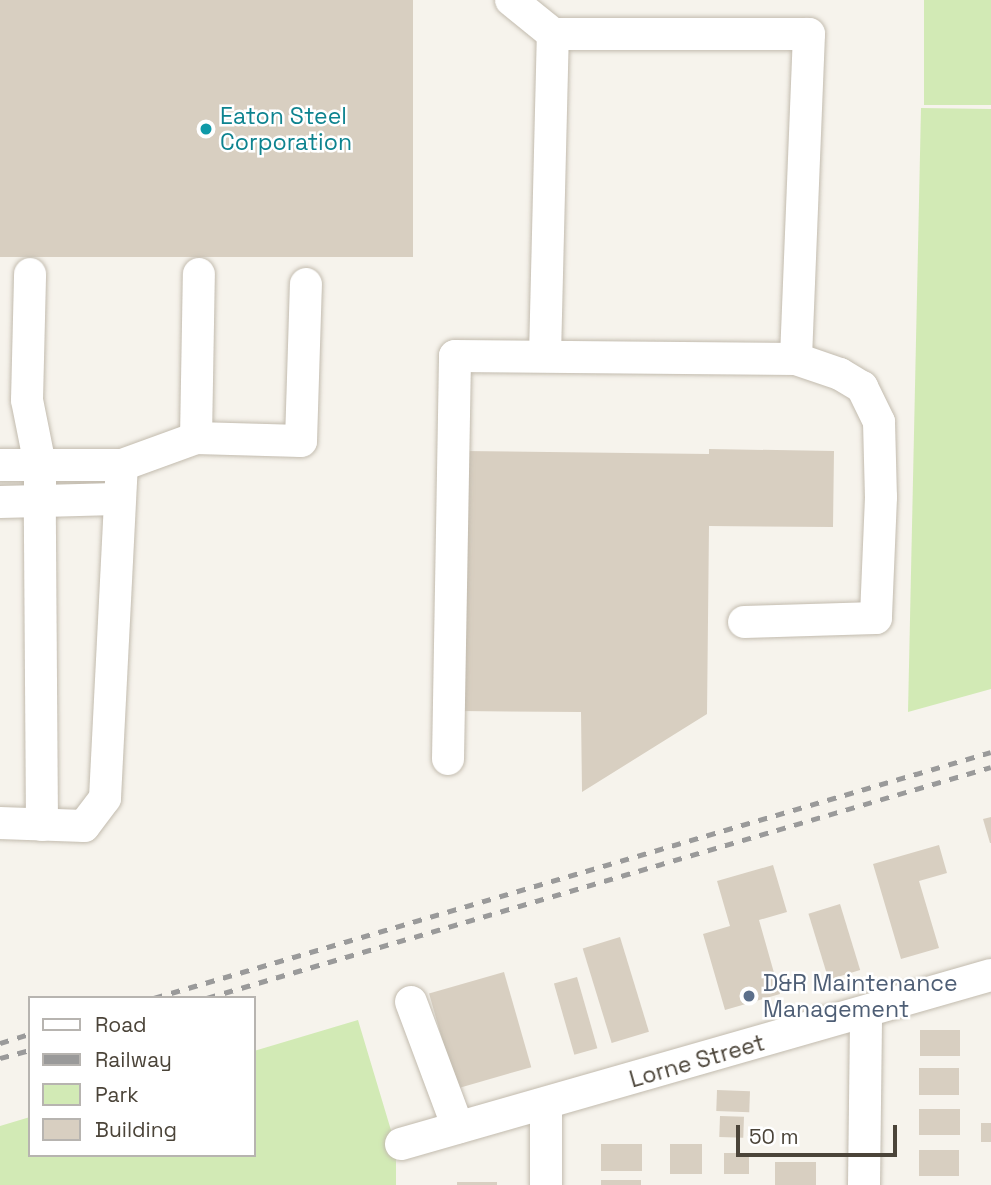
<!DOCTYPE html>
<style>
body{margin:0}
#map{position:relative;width:991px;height:1185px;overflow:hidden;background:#f6f3ec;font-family:"Space Grotesk",sans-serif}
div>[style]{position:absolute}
.green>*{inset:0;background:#d2eab5;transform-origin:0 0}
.building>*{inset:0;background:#d8cfc1;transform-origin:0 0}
.roads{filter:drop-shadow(0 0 2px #c2bbae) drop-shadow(0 0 2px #c2bbae)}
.minor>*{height:32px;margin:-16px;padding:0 16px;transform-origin:16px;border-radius:16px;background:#fff}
.rail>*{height:5px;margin-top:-2.5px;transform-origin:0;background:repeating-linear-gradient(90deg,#9a9a9a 0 9px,transparent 0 18px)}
.dots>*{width:19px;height:19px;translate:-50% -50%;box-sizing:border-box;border:4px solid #fff;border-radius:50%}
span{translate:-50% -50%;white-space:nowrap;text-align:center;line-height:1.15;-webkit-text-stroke:5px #fff;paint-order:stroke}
.culture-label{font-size:23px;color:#0d838f}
.left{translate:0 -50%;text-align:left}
.service-label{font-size:23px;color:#4e5e75}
.street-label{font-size:23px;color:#4b4439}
.legend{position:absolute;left:28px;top:996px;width:228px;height:161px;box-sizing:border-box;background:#fff;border:2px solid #b7b4b0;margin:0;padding:9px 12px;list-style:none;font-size:21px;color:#4b4439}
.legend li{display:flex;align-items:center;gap:14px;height:35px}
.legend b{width:35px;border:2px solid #b7b4b0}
.scale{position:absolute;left:736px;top:1125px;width:161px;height:32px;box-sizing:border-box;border:4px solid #4b4439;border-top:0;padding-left:9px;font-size:21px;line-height:24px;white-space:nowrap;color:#4b4439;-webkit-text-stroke:5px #fff;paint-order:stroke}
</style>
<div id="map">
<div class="green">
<div style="left:924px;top:0;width:67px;height:105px"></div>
<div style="clip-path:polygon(921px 108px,991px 109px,991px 689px,908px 712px)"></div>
<div style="clip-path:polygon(358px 1020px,396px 1147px,396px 1185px,0 1185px,0 1126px,30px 1117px,30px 1155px,254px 1155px,254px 1051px)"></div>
</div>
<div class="building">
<div style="left:0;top:0;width:413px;height:257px"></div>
<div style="clip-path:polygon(709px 449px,834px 451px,833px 527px,709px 526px,707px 714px,582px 792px,581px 712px,459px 711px,463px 451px,709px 454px)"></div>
<div style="clip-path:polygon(991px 817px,991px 843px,990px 843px,983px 819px)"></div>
<div style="clip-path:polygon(939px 845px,947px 873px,919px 881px,939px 948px,901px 959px,873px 864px)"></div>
<div style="clip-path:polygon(773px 865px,787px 912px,759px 920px,780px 994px,725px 1010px,703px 934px,730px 926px,717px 881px)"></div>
<div style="left:840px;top:904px;width:69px;height:33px;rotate:73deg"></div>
<div style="left:620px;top:937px;width:99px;height:39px;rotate:73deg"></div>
<div style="left:504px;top:972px;width:99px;height:78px;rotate:74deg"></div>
<div style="left:577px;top:977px;width:74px;height:24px;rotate:74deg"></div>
<div style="left:920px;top:1030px;width:40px;height:26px"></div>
<div style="left:919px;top:1068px;width:40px;height:27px"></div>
<div style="left:717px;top:1090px;width:33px;height:21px;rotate:2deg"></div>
<div style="left:919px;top:1109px;width:41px;height:26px"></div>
<div style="left:720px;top:1116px;width:24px;height:21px;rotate:2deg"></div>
<div style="left:981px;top:1123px;width:10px;height:19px"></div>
<div style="left:601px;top:1144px;width:41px;height:27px"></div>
<div style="left:670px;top:1144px;width:32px;height:30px"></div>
<div style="left:919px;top:1150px;width:40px;height:26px"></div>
<div style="left:749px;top:1153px;width:21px;height:25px;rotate:90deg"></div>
<div style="left:775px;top:1162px;width:41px;height:23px"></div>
<div style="left:601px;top:1180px;width:40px;height:5px"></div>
<div style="left:457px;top:1182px;width:40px;height:3px"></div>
</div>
<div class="roads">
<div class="minor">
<div style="left:511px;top:0;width:54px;rotate:39deg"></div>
<div style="left:553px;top:34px;width:256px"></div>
<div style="left:809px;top:34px;width:325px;rotate:92.3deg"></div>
<div style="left:545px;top:356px;width:322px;rotate:-88.6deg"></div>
<div style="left:196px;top:438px;width:105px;rotate:1.6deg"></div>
<div style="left:301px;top:441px;width:157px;rotate:-88.2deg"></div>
<div style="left:0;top:465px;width:122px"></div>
<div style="left:122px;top:465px;width:79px;rotate:-20deg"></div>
<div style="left:196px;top:438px;width:164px;rotate:-89deg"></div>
<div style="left:0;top:502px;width:40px;rotate:-1.4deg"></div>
<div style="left:40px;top:501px;width:36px;rotate:-90deg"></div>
<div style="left:40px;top:465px;width:66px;rotate:-101.3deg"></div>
<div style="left:27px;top:400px;width:126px;rotate:-88.6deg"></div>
<div style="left:448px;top:759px;width:403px;rotate:-89deg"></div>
<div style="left:455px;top:356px;width:341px;rotate:0.5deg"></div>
<div style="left:796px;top:359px;width:46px;rotate:18.8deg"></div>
<div style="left:840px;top:374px;width:26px;rotate:31deg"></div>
<div style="left:862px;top:387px;width:39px;rotate:64deg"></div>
<div style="left:879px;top:422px;width:75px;rotate:88.5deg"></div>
<div style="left:881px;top:497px;width:121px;rotate:92.4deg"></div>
<div style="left:876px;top:618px;width:132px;rotate:178.3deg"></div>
<div style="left:0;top:823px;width:84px;rotate:2deg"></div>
<div style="left:84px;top:826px;width:35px;rotate:-53deg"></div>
<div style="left:105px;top:798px;width:333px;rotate:-87.1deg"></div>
<div style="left:42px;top:825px;width:324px;rotate:-90.4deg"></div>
<div style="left:40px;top:501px;width:79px;rotate:-1.5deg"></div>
<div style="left:411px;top:1002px;width:134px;rotate:69.5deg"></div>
<div style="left:401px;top:1144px;width:614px;rotate:-15.98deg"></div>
<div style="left:546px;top:1185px;width:81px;rotate:-90deg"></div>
<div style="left:864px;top:1185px;width:173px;rotate:-89.3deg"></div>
</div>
</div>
<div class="rail">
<div style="left:154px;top:998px;width:872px;rotate:-16.38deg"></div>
<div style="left:207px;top:998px;width:817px;rotate:-16.42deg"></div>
<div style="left:0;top:1043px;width:31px;rotate:-17deg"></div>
<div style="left:0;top:1058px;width:31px;rotate:-15deg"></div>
</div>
<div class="dots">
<div style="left:206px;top:129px;background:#0f9aa8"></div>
<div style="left:749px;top:996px;background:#5c6f8a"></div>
</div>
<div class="culture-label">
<span class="left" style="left:220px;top:129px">Eaton Steel<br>Corporation</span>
</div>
<div class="service-label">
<span class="left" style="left:763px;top:996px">D&amp;R Maintenance<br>Management</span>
</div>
<div class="street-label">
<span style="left:697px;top:1061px;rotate:-16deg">Lorne Street</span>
</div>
<ul class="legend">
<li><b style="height:9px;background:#fff"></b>Road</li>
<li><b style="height:9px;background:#9a9a9a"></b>Railway</li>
<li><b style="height:19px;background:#d2eab5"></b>Park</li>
<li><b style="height:19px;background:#d8cfc1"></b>Building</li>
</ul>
<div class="scale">50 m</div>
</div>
